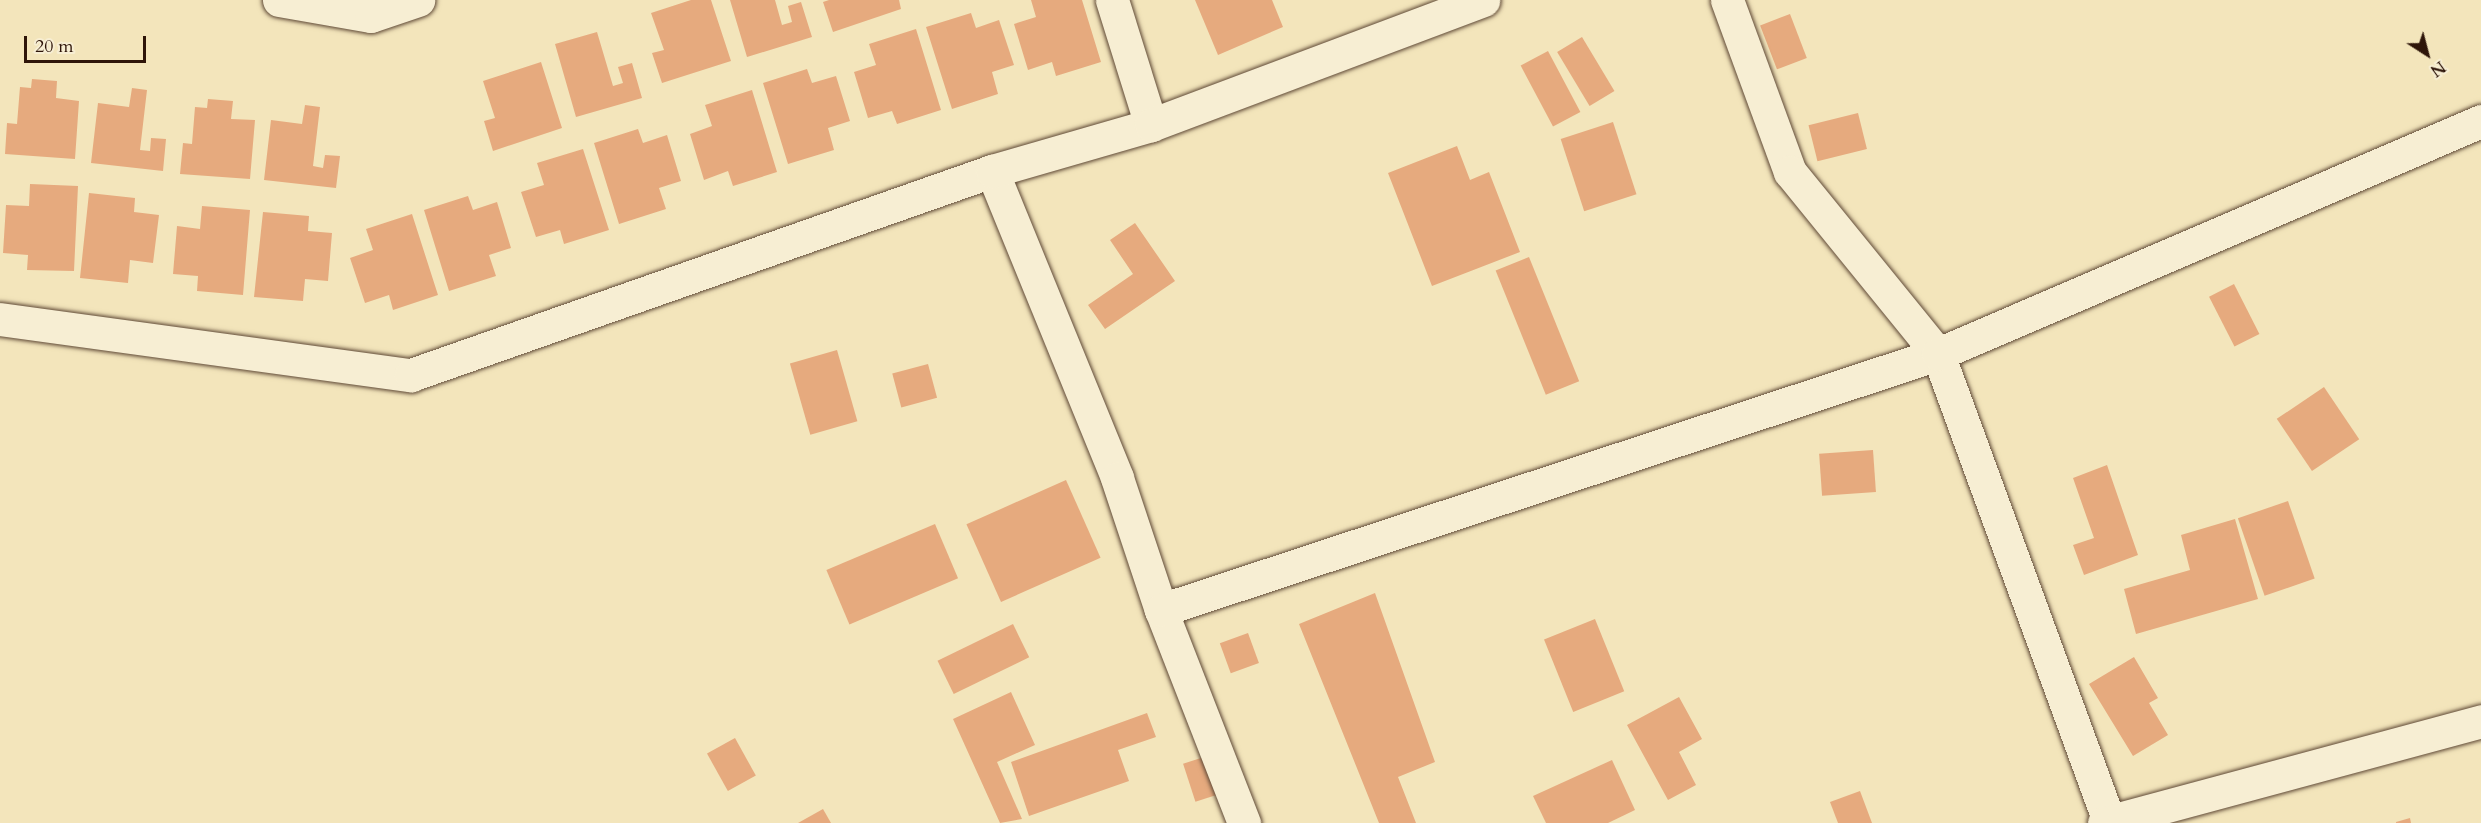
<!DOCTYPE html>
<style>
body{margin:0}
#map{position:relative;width:2481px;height:823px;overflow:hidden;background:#f3e5bb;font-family:Cardo,serif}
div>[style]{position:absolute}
.building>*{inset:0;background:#e6aa7e;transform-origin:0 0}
.roads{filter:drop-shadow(0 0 2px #5f4936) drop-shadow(0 0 2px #5f4936)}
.street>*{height:33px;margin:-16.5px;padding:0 16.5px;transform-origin:16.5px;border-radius:16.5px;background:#f7eed3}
span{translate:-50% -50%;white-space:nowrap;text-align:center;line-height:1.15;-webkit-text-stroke:6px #f7eed3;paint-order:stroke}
.north{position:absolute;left:2397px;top:24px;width:60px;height:60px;-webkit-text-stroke:4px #f7eed3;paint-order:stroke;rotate:144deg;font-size:16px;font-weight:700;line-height:24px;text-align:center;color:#2e1509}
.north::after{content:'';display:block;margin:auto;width:21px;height:27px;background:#2e1509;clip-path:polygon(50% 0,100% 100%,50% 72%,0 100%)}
.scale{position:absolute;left:24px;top:36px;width:122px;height:27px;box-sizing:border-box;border:3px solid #2e1509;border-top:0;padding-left:8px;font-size:18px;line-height:21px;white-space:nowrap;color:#2e1509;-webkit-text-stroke:4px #f7eed3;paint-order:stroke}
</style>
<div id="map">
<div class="building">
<div style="clip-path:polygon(691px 0,711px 0,731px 61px,662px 83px,652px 53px,664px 50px,651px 13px)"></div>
<div style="clip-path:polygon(730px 0,775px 0,782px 25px,792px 22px,788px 6px,801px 2px,812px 37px,747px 57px)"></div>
<div style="clip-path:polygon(829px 0,899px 0,901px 9px,833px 32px,823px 2px)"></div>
<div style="clip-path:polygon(1031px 0,1082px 0,1101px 62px,1056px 76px,1052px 62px,1028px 70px,1014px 24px,1036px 17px)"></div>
<div style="clip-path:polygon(1195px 0,1272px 0,1283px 27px,1218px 55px)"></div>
<div style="clip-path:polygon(971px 13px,976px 28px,999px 20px,1014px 65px,992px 72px,998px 94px,952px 109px,926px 27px)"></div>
<div style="left:1790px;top:14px;width:47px;height:32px;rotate:69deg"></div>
<div style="clip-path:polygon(916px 29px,941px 110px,897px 124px,892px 111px,868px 118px,854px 72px,876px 65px,869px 44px)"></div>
<div style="clip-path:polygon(597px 32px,613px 86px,623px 83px,618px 67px,632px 63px,642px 98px,576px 117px,555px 44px)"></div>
<div style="left:1582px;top:37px;width:63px;height:29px;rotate:59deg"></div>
<div style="left:1548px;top:51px;width:69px;height:31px;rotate:62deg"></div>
<div style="clip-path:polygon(541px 62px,562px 128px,493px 151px,484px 121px,495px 118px,483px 81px)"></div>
<div style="clip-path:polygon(807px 69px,812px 83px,836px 76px,850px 121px,828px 128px,834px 150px,788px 164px,763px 83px)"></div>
<div style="clip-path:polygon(32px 79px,57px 81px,56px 98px,79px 101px,75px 159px,5px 154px,7px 123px,17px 124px,20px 87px,31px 88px)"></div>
<div style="clip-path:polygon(132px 88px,147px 90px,140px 150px,150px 151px,151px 138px,166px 139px,163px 171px,91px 163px,98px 103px,129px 107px)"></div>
<div style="clip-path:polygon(752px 90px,777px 172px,733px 186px,728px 171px,704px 180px,690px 134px,712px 126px,705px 105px)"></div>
<div style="clip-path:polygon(208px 99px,233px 101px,231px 119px,255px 120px,250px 179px,180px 174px,183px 143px,192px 144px,195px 107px,207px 108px)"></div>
<div style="clip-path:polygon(305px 105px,320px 107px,313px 166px,323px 168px,325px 155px,340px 156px,336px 188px,264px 180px,271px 120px,302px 124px)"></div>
<div style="left:1858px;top:113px;width:37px;height:51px;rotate:76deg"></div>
<div style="left:1613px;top:122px;width:76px;height:55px;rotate:72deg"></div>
<div style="clip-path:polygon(638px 129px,643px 143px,667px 135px,681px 181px,659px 188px,666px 209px,619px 224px,594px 143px)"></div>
<div style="clip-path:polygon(1457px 146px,1470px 180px,1489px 172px,1520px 252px,1432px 286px,1388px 173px)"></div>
<div style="clip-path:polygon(583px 149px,609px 230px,564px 244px,560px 230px,536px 237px,521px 192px,544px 185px,537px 163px)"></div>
<div style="clip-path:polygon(30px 184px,78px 186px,74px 271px,27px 270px,28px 255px,3px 253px,6px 205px,29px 206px)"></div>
<div style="clip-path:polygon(89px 193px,135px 198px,134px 212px,159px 215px,153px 263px,130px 260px,128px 283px,80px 278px)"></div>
<div style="clip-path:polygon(468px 196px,473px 210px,497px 202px,511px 248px,489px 255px,496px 276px,449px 291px,424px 210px)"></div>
<div style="clip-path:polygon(202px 206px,250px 210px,243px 295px,197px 291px,198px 276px,173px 274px,177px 226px,200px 229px)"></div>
<div style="clip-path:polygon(263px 212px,309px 216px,308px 231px,332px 233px,328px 281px,305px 279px,303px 301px,254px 297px)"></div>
<div style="clip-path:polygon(412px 214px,438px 295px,393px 310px,389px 295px,365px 303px,350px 258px,373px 250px,366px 229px)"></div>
<div style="clip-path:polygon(1135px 223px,1175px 281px,1105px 329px,1088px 305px,1133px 274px,1110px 240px)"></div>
<div style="left:1529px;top:257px;width:134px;height:36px;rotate:68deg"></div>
<div style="left:2234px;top:284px;width:56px;height:28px;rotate:63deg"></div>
<div style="left:837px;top:350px;width:74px;height:49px;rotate:74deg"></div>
<div style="left:928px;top:364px;width:35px;height:37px;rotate:75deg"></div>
<div style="left:2324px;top:387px;width:63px;height:57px;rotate:56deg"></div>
<div style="left:1873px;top:450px;width:42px;height:54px;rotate:86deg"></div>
<div style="clip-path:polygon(2107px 465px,2138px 555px,2084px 575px,2073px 545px,2094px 538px,2073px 478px)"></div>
<div style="left:1066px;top:480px;width:85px;height:109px;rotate:66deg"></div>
<div style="left:2288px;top:501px;width:82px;height:53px;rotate:71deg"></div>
<div style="clip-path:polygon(2235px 519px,2258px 599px,2136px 634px,2124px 589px,2190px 570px,2181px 535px)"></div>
<div style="left:935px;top:524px;width:59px;height:118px;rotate:67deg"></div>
<div style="clip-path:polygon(1375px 593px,1435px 762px,1398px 777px,1416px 823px,1379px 823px,1299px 624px)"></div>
<div style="left:1595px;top:619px;width:78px;height:55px;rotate:68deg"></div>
<div style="left:1013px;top:624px;width:37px;height:84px;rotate:64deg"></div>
<div style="left:1248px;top:633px;width:32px;height:30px;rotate:70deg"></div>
<div style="clip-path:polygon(2134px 657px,2158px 698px,2149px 703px,2168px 735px,2133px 756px,2089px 684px)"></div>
<div style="clip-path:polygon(1011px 692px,1035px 745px,997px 762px,1022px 819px,1000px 823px,953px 719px)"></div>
<div style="clip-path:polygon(1679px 697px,1702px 739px,1679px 752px,1696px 785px,1668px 800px,1627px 725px)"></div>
<div style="clip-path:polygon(1147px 713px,1156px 737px,1118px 750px,1129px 781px,1029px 816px,1011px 762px)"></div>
<div style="left:735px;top:738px;width:43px;height:32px;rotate:61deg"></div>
<div style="left:1204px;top:757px;width:40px;height:22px;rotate:72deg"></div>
<div style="clip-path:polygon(1612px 760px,1635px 810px,1608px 823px,1546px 823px,1533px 796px)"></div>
<div style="clip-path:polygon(1860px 791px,1872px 823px,1838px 823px,1830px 802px)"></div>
<div style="clip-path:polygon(823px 809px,831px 823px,798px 823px)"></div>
<div style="clip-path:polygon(2410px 818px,2411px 823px,2396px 823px,2396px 822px)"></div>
</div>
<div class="roads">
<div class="street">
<div style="left:279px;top:0;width:93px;rotate:9.9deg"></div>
<div style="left:371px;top:16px;width:50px;rotate:-18.8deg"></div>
<div style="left:1112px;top:0;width:131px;rotate:72.7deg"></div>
<div style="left:1727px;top:0;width:183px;rotate:69.9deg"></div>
<div style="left:1790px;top:172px;width:235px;rotate:50.9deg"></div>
<div style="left:1938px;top:354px;width:500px;rotate:69.9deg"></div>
<div style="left:992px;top:171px;width:331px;rotate:67.8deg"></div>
<div style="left:1117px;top:478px;width:139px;rotate:71.6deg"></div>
<div style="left:1161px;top:610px;width:229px;rotate:68.7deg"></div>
<div style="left:0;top:319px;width:415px;rotate:7.8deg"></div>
<div style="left:411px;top:375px;width:616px;rotate:-19.35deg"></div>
<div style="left:992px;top:171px;width:166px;rotate:-16.1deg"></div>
<div style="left:1151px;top:125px;width:355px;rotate:-20.6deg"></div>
<div style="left:1161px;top:610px;width:818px;rotate:-18.24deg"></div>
<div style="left:1938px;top:354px;width:591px;rotate:-23.22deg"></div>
<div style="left:2104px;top:823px;width:391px;rotate:-15.1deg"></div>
</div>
</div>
<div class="north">N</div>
<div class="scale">20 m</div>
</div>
